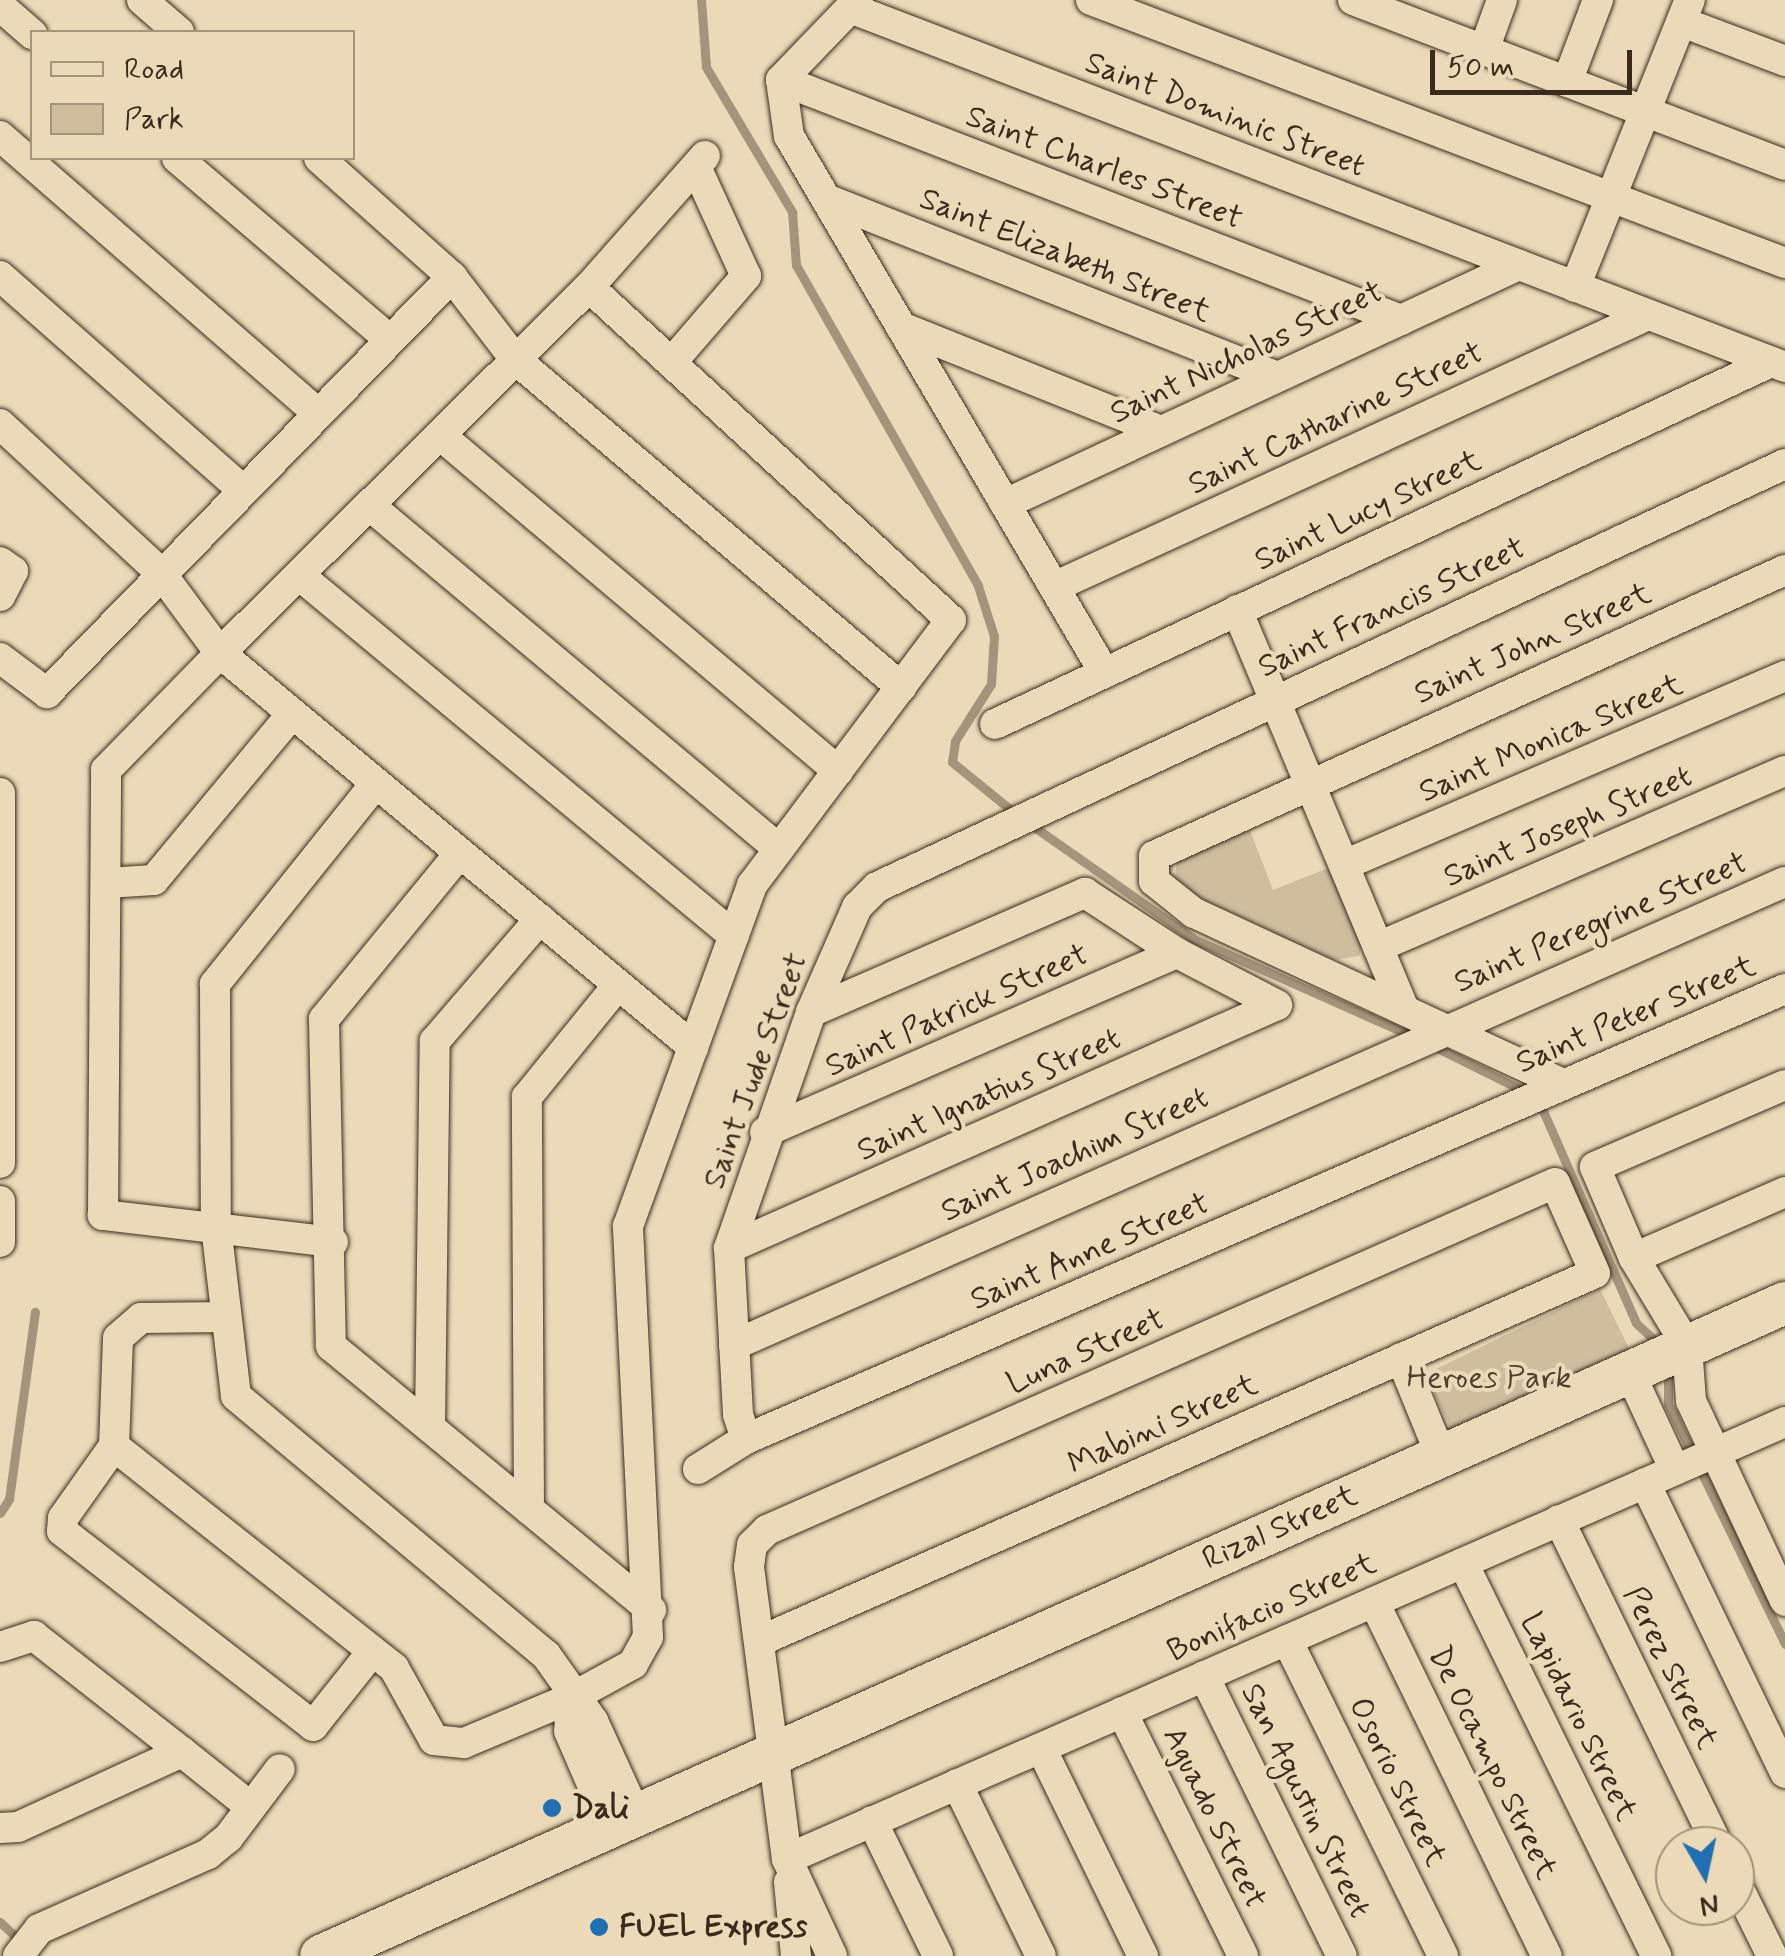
<!DOCTYPE html>
<style>
body{margin:0}
#map{position:relative;width:1785px;height:1956px;overflow:hidden;background:#ebd9b7;font-family:Mynerve,sans-serif}
div>[style]{position:absolute}
.green>*{inset:0;background:#cfbd9e;transform-origin:0 0}
.stream>*{height:9px;margin:-4.5px;padding:0 4.5px;transform-origin:4.5px;border-radius:4.5px;background:#a5937b}
.roads{filter:drop-shadow(0 0 2px #3b2a1e) drop-shadow(0 0 2px #3b2a1e)}
.street>*{height:30px;margin:-15px;padding:0 15px;transform-origin:15px;border-radius:15px;background:#ebd9b7}
.secondary>*{height:42px;margin:-21px;padding:0 21px;transform-origin:21px;border-radius:21px;background:#ebd9b7}
.dots>*{width:28px;height:28px;translate:-50% -50%;box-sizing:border-box;border:5px solid #ebd9b7;border-radius:50%}
span{translate:-50% -50%;white-space:nowrap;text-align:center;line-height:1.15;-webkit-text-stroke:8px #ebd9b7;paint-order:stroke}
.street-label{font-size:32px;color:#3b2a1e}
.park-label{font-size:32px;color:#514031}
.poi-label{font-size:32px;color:#3b2a1e;font-weight:700}
.left{translate:0 -50%;text-align:left}
.legend{position:absolute;left:30px;top:30px;width:325px;height:130px;box-sizing:border-box;background:#ebd9b7;border:2px solid #a5937a;margin:0;padding:12px 18px;list-style:none;font-size:30px;color:#3b2a1e}
.legend li{display:flex;align-items:center;gap:20px;height:50px}
.legend b{width:50px;border:2px solid #a5937a}
.north{position:absolute;left:1655px;top:1826px;width:100px;height:100px;box-sizing:border-box;background:#ebd9b7;border:2px solid #a5937a;border-radius:50%;rotate:171deg;font-size:28px;font-weight:700;line-height:40px;text-align:center;color:#3b2a1e}
.north::after{content:'';display:block;margin:auto;width:35px;height:45px;background:#1f6fb2;clip-path:polygon(50% 0,100% 100%,50% 72%,0 100%)}
.scale{position:absolute;left:1430px;top:50px;width:202px;height:45px;box-sizing:border-box;border:5px solid #3b2a1e;border-top:0;padding-left:12px;font-size:30px;line-height:35px;white-space:nowrap;color:#3b2a1e;-webkit-text-stroke:8px #ebd9b7;paint-order:stroke}
</style>
<div id="map">
<div class="green">
<div style="clip-path:polygon(1249px 828px,1273px 890px,1328px 868px,1362px 943px,1359px 956px,1334px 960px,1174px 886px,1177px 860px)"></div>
<div style="left:1600px;top:1289px;width:76px;height:195px;rotate:64deg"></div>
</div>
<div class="stream">
<div style="left:701px;top:0;width:67px;rotate:85.7deg"></div>
<div style="left:706px;top:67px;width:169px;rotate:59.3deg"></div>
<div style="left:792px;top:212px;width:53px;rotate:85.7deg"></div>
<div style="left:796px;top:265px;width:369px;rotate:60.4deg"></div>
<div style="left:978px;top:586px;width:52px;rotate:72.3deg"></div>
<div style="left:994px;top:636px;width:48px;rotate:93.6deg"></div>
<div style="left:991px;top:684px;width:67px;rotate:122.3deg"></div>
<div style="left:955px;top:741px;width:21px;rotate:98deg"></div>
<div style="left:952px;top:762px;width:84px;rotate:39.2deg"></div>
<div style="left:1030px;top:824px;width:200px;rotate:35deg"></div>
<div style="left:1194px;top:939px;width:239px;rotate:24deg"></div>
<div style="left:1431px;top:1045px;width:108px;rotate:26.3deg"></div>
<div style="left:1540px;top:1104px;width:239px;rotate:66.3deg"></div>
<div style="left:1636px;top:1323px;width:34px;rotate:43deg"></div>
<div style="left:1668px;top:1365px;width:39px;rotate:90deg"></div>
<div style="left:1668px;top:1404px;width:267px;rotate:64deg"></div>
<div style="left:0;top:1513px;width:17px;rotate:-57deg"></div>
<div style="left:9px;top:1499px;width:189px;rotate:-82.1deg"></div>
<div style="left:0;top:1922px;width:33px;rotate:43deg"></div>
</div>
<div class="roads">
<div class="street">
<div style="left:142px;top:0;width:49px;rotate:40.9deg"></div>
<div style="left:858px;top:0;width:111px;rotate:133.9deg"></div>
<div style="left:781px;top:80px;width:57px;rotate:81.9deg"></div>
<div style="left:789px;top:136px;width:622px;rotate:59.56deg"></div>
<div style="left:1091px;top:0;width:742px;rotate:20.75deg"></div>
<div style="left:1353px;top:0;width:462px;rotate:20.9deg"></div>
<div style="left:0;top:6px;width:43px;rotate:41.2deg"></div>
<div style="left:850px;top:8px;width:1002px;rotate:21deg"></div>
<div style="left:1682px;top:22px;width:110px;rotate:20.7deg"></div>
<div style="left:1484px;top:50px;width:53px;rotate:-70.2deg"></div>
<div style="left:781px;top:80px;width:665px;rotate:21.16deg"></div>
<div style="left:1567px;top:82px;width:88px;rotate:-69.3deg"></div>
<div style="left:0;top:136px;width:421px;rotate:41.1deg"></div>
<div style="left:177px;top:158px;width:280px;rotate:40.5deg"></div>
<div style="left:319px;top:158px;width:178px;rotate:41.8deg"></div>
<div style="left:826px;top:199px;width:485px;rotate:21.5deg"></div>
<div style="left:0;top:276px;width:322px;rotate:41.4deg"></div>
<div style="left:1575px;top:287px;width:309px;rotate:-68.2deg"></div>
<div style="left:901px;top:327px;width:280px;rotate:21.8deg"></div>
<div style="left:671px;top:363px;width:115px;rotate:-49.2deg"></div>
<div style="left:746px;top:276px;width:120px;rotate:-114.6deg"></div>
<div style="left:0;top:424px;width:218px;rotate:42.8deg"></div>
<div style="left:160px;top:572px;width:101px;rotate:53.5deg"></div>
<div style="left:220px;top:653px;width:520px;rotate:-44.77deg"></div>
<div style="left:589px;top:287px;width:175px;rotate:-48.5deg"></div>
<div style="left:440px;top:435px;width:521px;rotate:40.17deg"></div>
<div style="left:1005px;top:504px;width:567px;rotate:-24.94deg"></div>
<div style="left:369px;top:505px;width:535px;rotate:40deg"></div>
<div style="left:0;top:562px;width:16px;rotate:35deg"></div>
<div style="left:13px;top:571px;width:28px;rotate:117deg"></div>
<div style="left:299px;top:575px;width:565px;rotate:39.69deg"></div>
<div style="left:1054px;top:587px;width:653px;rotate:-24.6deg"></div>
<div style="left:1237px;top:610px;width:429px;rotate:67.3deg"></div>
<div style="left:0;top:658px;width:59px;rotate:36.7deg"></div>
<div style="left:47px;top:693px;width:581px;rotate:-45.77deg"></div>
<div style="left:452px;top:277px;width:103px;rotate:52.5deg"></div>
<div style="left:515px;top:359px;width:507px;rotate:40.36deg"></div>
<div style="left:995px;top:724px;width:856px;rotate:-25.01deg"></div>
<div style="left:376px;top:783px;width:258px;rotate:128.7deg"></div>
<div style="left:215px;top:984px;width:242px;rotate:89.8deg"></div>
<div style="left:216px;top:1226px;width:171px;rotate:83.3deg"></div>
<div style="left:236px;top:1396px;width:404px;rotate:39.9deg"></div>
<div style="left:546px;top:1655px;width:81px;rotate:54.5deg"></div>
<div style="left:593px;top:1721px;width:106px;rotate:65.4deg"></div>
<div style="left:0;top:793px;width:370px;rotate:90deg"></div>
<div style="left:460px;top:853px;width:215px;rotate:129.3deg"></div>
<div style="left:324px;top:1019px;width:327px;rotate:88.8deg"></div>
<div style="left:331px;top:1346px;width:415px;rotate:39.5deg"></div>
<div style="left:1344px;top:865px;width:480px;rotate:-23.2deg"></div>
<div style="left:106px;top:883px;width:48px;rotate:-3.6deg"></div>
<div style="left:154px;top:880px;width:216px;rotate:-50.3deg"></div>
<div style="left:1378px;top:947px;width:443px;rotate:-23.4deg"></div>
<div style="left:811px;top:1012px;width:299px;rotate:-23.5deg"></div>
<div style="left:1085px;top:893px;width:110px;rotate:33.1deg"></div>
<div style="left:1177px;top:953px;width:113px;rotate:27.5deg"></div>
<div style="left:1563px;top:1084px;width:407px;rotate:-155.1deg"></div>
<div style="left:1194px;top:913px;width:51px;rotate:-141.3deg"></div>
<div style="left:1154px;top:881px;width:25px;rotate:-90deg"></div>
<div style="left:1154px;top:856px;width:693px;rotate:-24.38deg"></div>
<div style="left:1785px;top:1085px;width:207px;rotate:156.7deg"></div>
<div style="left:1595px;top:1167px;width:99px;rotate:66.8deg"></div>
<div style="left:1634px;top:1258px;width:103px;rotate:58.9deg"></div>
<div style="left:1687px;top:1346px;width:55px;rotate:85.8deg"></div>
<div style="left:1691px;top:1401px;width:221px;rotate:64.8deg"></div>
<div style="left:765px;top:1132px;width:449px;rotate:-23.5deg"></div>
<div style="left:0;top:1201px;width:41px;rotate:90deg"></div>
<div style="left:333px;top:1242px;width:232px;rotate:-173.3deg"></div>
<div style="left:103px;top:1215px;width:445px;rotate:-89.6deg"></div>
<div style="left:106px;top:770px;width:163px;rotate:-45.7deg"></div>
<div style="left:220px;top:653px;width:616px;rotate:39.79deg"></div>
<div style="left:729px;top:1248px;width:599px;rotate:-23.91deg"></div>
<div style="left:1634px;top:1258px;width:165px;rotate:-23.6deg"></div>
<div style="left:226px;top:1317px;width:85px;rotate:179.3deg"></div>
<div style="left:141px;top:1318px;width:30px;rotate:139deg"></div>
<div style="left:118px;top:1338px;width:108px;rotate:92.1deg"></div>
<div style="left:114px;top:1446px;width:88px;rotate:125.3deg"></div>
<div style="left:63px;top:1518px;width:13px;rotate:94deg"></div>
<div style="left:62px;top:1531px;width:318px;rotate:37.8deg"></div>
<div style="left:313px;top:1726px;width:93px;rotate:-51.5deg"></div>
<div style="left:734px;top:1345px;width:1148px;rotate:-23.78deg"></div>
<div style="left:1401px;top:1358px;width:106px;rotate:67.8deg"></div>
<div style="left:1629px;top:1371px;width:109px;rotate:65.1deg"></div>
<div style="left:430px;top:1427px;width:386px;rotate:-89.3deg"></div>
<div style="left:435px;top:1041px;width:161px;rotate:-49.3deg"></div>
<div style="left:746px;top:1439px;width:26px;rotate:-108deg"></div>
<div style="left:738px;top:1414px;width:166px;rotate:-93.1deg"></div>
<div style="left:729px;top:1248px;width:250px;rotate:-70.8deg"></div>
<div style="left:811px;top:1012px;width:115px;rotate:-66.3deg"></div>
<div style="left:857px;top:907px;width:28px;rotate:-45deg"></div>
<div style="left:877px;top:887px;width:1002px;rotate:-24.98deg"></div>
<div style="left:114px;top:1446px;width:357px;rotate:38.4deg"></div>
<div style="left:394px;top:1668px;width:82px;rotate:60.9deg"></div>
<div style="left:434px;top:1740px;width:30px;rotate:6deg"></div>
<div style="left:464px;top:1743px;width:116px;rotate:-22.8deg"></div>
<div style="left:571px;top:1698px;width:71px;rotate:-28.7deg"></div>
<div style="left:633px;top:1664px;width:31px;rotate:-61deg"></div>
<div style="left:648px;top:1637px;width:411px;rotate:-92.8deg"></div>
<div style="left:628px;top:1226px;width:363px;rotate:-70deg"></div>
<div style="left:752px;top:885px;width:331px;rotate:-53.1deg"></div>
<div style="left:951px;top:620px;width:492px;rotate:-137.4deg"></div>
<div style="left:698px;top:1469px;width:57px;rotate:-32deg"></div>
<div style="left:746px;top:1439px;width:1132px;rotate:-23.42deg"></div>
<div style="left:1645px;top:1483px;width:322px;rotate:64.2deg"></div>
<div style="left:529px;top:1509px;width:412px;rotate:-90.3deg"></div>
<div style="left:527px;top:1097px;width:144px;rotate:-50.9deg"></div>
<div style="left:1559px;top:1520px;width:363px;rotate:64deg"></div>
<div style="left:1463px;top:1563px;width:438px;rotate:63.8deg"></div>
<div style="left:1374px;top:1602px;width:394px;rotate:64deg"></div>
<div style="left:1287px;top:1640px;width:352px;rotate:63.7deg"></div>
<div style="left:760px;top:1641px;width:912px;rotate:-23.78deg"></div>
<div style="left:1595px;top:1273px;width:98px;rotate:-114deg"></div>
<div style="left:1555px;top:1183px;width:861px;rotate:156.23deg"></div>
<div style="left:767px;top:1530px;width:21px;rotate:135deg"></div>
<div style="left:752px;top:1545px;width:22px;rotate:98deg"></div>
<div style="left:749px;top:1567px;width:294px;rotate:82.6deg"></div>
<div style="left:787px;top:1859px;width:107px;rotate:65.1deg"></div>
<div style="left:0;top:1647px;width:36px;rotate:-18deg"></div>
<div style="left:34px;top:1636px;width:188px;rotate:38.1deg"></div>
<div style="left:182px;top:1752px;width:180px;rotate:155.4deg"></div>
<div style="left:18px;top:1827px;width:18px;rotate:177deg"></div>
<div style="left:1204px;top:1676px;width:312px;rotate:63.8deg"></div>
<div style="left:571px;top:1698px;width:33px;rotate:93deg"></div>
<div style="left:569px;top:1731px;width:106px;rotate:66.6deg"></div>
<div style="left:1122px;top:1712px;width:272px;rotate:63.6deg"></div>
<div style="left:1041px;top:1748px;width:232px;rotate:63.9deg"></div>
<div style="left:182px;top:1752px;width:88px;rotate:38.6deg"></div>
<div style="left:957px;top:1784px;width:191px;rotate:64deg"></div>
<div style="left:872px;top:1821px;width:150px;rotate:63.9deg"></div>
<div style="left:787px;top:1859px;width:1089px;rotate:-23.65deg"></div>
<div style="left:1735px;top:1881px;width:84px;rotate:63.7deg"></div>
<div style="left:789px;top:1882px;width:74px;rotate:84.6deg"></div>
<div style="left:18px;top:1956px;width:34px;rotate:-52deg"></div>
<div style="left:39px;top:1929px;width:185px;rotate:-23.9deg"></div>
<div style="left:208px;top:1854px;width:26px;rotate:-39deg"></div>
<div style="left:228px;top:1838px;width:86px;rotate:-53deg"></div>
</div>
<div class="secondary">
<div style="left:321px;top:1956px;width:1603px;rotate:-24.04deg"></div>
</div>
</div>
<div class="dots">
<div style="left:552px;top:1808px;background:#1f6fb2"></div>
<div style="left:599px;top:1927px;background:#1f6fb2"></div>
</div>
<div class="street-label">
<span style="left:1225px;top:115px;rotate:21deg">Saint Dominic Street</span>
<span style="left:1104px;top:168px;rotate:21deg">Saint Charles Street</span>
<span style="left:1065px;top:256px;rotate:22deg">Saint Elizabeth Street</span>
<span style="left:1247px;top:353px;rotate:-25deg">Saint Nicholas Street</span>
<span style="left:1336px;top:419px;rotate:-25deg">Saint Catharine Street</span>
<span style="left:1368px;top:511px;rotate:-25deg">Saint Lucy Street</span>
<span style="left:1392px;top:608px;rotate:-25deg">Saint Francis Street</span>
<span style="left:1533px;top:644px;rotate:-24deg">Saint John Street</span>
<span style="left:1551px;top:739px;rotate:-23deg">Saint Monica Street</span>
<span style="left:1568px;top:827px;rotate:-23deg">Saint Joseph Street</span>
<span style="left:1601px;top:923px;rotate:-23deg">Saint Peregrine Street</span>
<span style="left:957px;top:1011px;rotate:-24deg">Saint Patrick Street</span>
<span style="left:1636px;top:1015px;rotate:-23deg">Saint Peter Street</span>
<span style="left:756px;top:1071px;rotate:-70deg">Saint Jude Street</span>
<span style="left:989px;top:1095px;rotate:-24deg">Saint Ignatius Street</span>
<span style="left:1075px;top:1155px;rotate:-24deg">Saint Joachim Street</span>
<span style="left:1090px;top:1252px;rotate:-23deg">Saint Anne Street</span>
<span style="left:1086px;top:1352px;rotate:-24deg">Luna Street</span>
<span style="left:1163px;top:1425px;rotate:-24deg">Mabini Street</span>
<span style="left:1280px;top:1528px;rotate:-24deg">Rizal Street</span>
<span style="left:1272px;top:1608px;rotate:-24deg">Bonifacio Street</span>
<span style="left:1670px;top:1668px;rotate:64deg">Perez Street</span>
<span style="left:1578px;top:1717px;rotate:64deg">Lapidario Street</span>
<span style="left:1492px;top:1763px;rotate:64deg">De Ocampo Street</span>
<span style="left:1397px;top:1782px;rotate:64deg">Osorio Street</span>
<span style="left:1305px;top:1801px;rotate:64deg">San Agustin Street</span>
<span style="left:1214px;top:1818px;rotate:64deg">Aguado Street</span>
</div>
<div class="park-label">
<span style="left:1489px;top:1378px">Heroes Park</span>
</div>
<div class="poi-label">
<span class="left" style="left:572px;top:1808px">Dali</span>
<span class="left" style="left:619px;top:1927px">FUEL Express</span>
</div>
<ul class="legend">
<li><b style="height:12px;background:#ebd9b7"></b>Road</li>
<li><b style="height:28px;background:#cfbd9e"></b>Park</li>
</ul>
<div class="north">N</div>
<div class="scale">50 m</div>
</div>
